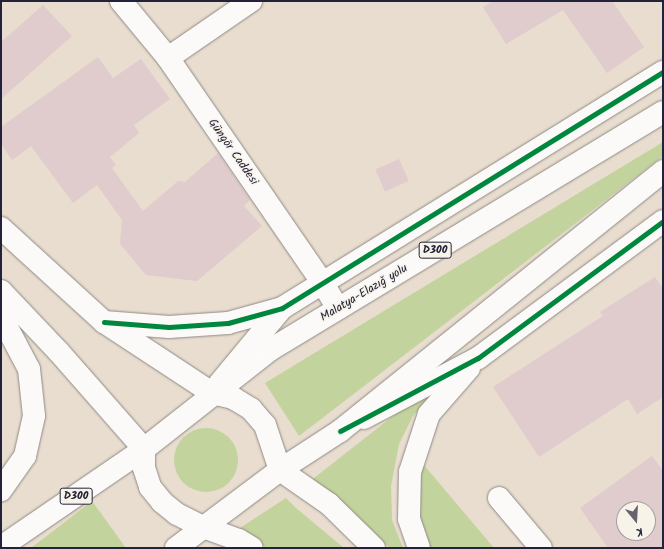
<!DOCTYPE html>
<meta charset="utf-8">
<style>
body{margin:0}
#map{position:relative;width:664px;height:549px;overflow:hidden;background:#e8ddce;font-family:Kalam,sans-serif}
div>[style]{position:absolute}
.green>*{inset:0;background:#c3d39d}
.round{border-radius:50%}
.building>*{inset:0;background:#e0cbcd;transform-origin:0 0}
.roads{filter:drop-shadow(0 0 1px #8e8985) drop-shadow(0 0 1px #8e8985)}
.minor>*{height:22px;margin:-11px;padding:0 11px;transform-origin:11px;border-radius:11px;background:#fcfaf8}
.major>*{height:22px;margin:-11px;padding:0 11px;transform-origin:11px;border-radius:11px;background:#fcfaf8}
.highway>*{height:22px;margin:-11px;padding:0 11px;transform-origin:11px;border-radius:11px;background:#fcfaf8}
.cycleway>*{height:5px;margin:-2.5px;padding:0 2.5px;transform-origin:2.5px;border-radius:2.5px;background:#00873e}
span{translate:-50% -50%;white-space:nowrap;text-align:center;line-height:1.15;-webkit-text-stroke:3px #f7f3e8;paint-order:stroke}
.shield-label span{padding:1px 3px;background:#f7f3e8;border:1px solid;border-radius:3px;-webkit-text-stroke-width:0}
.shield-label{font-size:11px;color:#22223b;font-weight:700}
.street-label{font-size:12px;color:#22223b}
.frame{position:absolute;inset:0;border:2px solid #22223b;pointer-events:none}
.north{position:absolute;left:616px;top:501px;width:40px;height:40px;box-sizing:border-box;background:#f7f3e8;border:1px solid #a29fa3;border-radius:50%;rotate:162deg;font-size:11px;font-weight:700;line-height:16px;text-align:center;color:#22223b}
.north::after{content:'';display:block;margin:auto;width:14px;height:18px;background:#67636e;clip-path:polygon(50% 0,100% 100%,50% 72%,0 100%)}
</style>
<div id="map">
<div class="green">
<div style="clip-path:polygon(663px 142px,663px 156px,299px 436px,265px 383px)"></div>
<div style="clip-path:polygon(430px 387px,435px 391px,413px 416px,399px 444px,391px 486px,392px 520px,403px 548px,390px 548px,309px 482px)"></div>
<div class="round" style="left:174px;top:428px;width:64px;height:64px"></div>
<div style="clip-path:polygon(423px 464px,494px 548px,424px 548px,413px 482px)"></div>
<div style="clip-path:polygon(286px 498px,296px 508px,344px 548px,266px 548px,240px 528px)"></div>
<div style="clip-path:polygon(92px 501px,126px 548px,31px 548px)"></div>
</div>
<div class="building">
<div style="clip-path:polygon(493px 1px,612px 1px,644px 47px,607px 73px,563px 10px,506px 44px,483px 7px)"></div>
<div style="clip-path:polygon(43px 5px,72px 36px,1px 99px,1px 42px)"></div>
<div style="clip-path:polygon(98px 57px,113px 78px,141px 59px,170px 99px,134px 125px,139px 133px,110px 157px,116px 165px,112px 168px,143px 211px,178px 181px,185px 182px,218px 153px,250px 200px,244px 206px,262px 226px,197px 281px,146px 275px,120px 244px,122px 220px,97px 185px,73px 203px,31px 146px,12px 160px,1px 144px,1px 127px)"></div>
<div style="left:399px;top:159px;width:24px;height:26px;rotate:66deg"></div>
<div style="clip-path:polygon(655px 277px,663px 289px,663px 397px,637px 414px,628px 399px,539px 457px,493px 387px,603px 316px,600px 312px)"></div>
<div style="clip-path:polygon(evenodd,652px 456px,663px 471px,663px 548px,608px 548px,580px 508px,652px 456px,624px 509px,648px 509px,648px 533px,624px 533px,624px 509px)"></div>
</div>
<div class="roads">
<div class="minor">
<div style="left:168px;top:58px;width:101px;rotate:-34.5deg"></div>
<div style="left:1px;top:316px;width:60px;rotate:62.2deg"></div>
<div style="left:29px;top:369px;width:47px;rotate:83.9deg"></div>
<div style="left:34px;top:416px;width:41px;rotate:102.7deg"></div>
<div style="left:25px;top:456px;width:42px;rotate:125.2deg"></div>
<div style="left:104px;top:322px;width:65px;rotate:4.4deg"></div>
<div style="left:169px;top:327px;width:59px;rotate:-3.9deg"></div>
<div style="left:228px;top:323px;width:56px;rotate:-15.5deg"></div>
<div style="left:282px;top:308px;width:448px;rotate:-31.8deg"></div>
<div style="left:219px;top:384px;width:99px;rotate:-50.3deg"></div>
<div style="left:364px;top:418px;width:129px;rotate:-27.8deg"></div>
<div style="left:478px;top:358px;width:230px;rotate:-36.5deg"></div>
<div style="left:280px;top:470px;width:60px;rotate:34.8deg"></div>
<div style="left:329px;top:504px;width:63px;rotate:44.4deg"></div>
<div style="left:499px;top:498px;width:65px;rotate:50deg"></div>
<div style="left:203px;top:527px;width:38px;rotate:20deg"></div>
<div style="left:239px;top:540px;width:15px;rotate:32deg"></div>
<div style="left:419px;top:548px;width:31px;rotate:-109deg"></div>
<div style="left:409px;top:519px;width:47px;rotate:-88.8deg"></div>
<div style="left:410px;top:472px;width:61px;rotate:-71.9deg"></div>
<div style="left:429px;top:414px;width:61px;rotate:-49deg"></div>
</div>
<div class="major">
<div style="left:121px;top:1px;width:74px;rotate:50.5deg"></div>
<div style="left:168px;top:58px;width:272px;rotate:55.5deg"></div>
<div style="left:322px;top:282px;width:31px;rotate:59deg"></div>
<div style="left:1px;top:228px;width:139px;rotate:42.4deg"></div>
<div style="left:104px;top:322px;width:129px;rotate:33.3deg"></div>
<div style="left:1px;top:291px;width:83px;rotate:46.5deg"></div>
<div style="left:58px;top:351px;width:130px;rotate:48.7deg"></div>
</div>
<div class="highway">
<div style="left:212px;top:393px;width:22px;rotate:13deg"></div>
<div style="left:233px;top:398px;width:21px;rotate:31deg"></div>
<div style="left:251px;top:409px;width:21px;rotate:49deg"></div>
<div style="left:265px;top:425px;width:47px;rotate:71.6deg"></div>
<div style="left:144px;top:449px;width:19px;rotate:90deg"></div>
<div style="left:144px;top:468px;width:20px;rotate:72deg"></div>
<div style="left:150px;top:487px;width:19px;rotate:51deg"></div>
<div style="left:162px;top:502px;width:19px;rotate:39deg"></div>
<div style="left:177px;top:514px;width:29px;rotate:27deg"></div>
<div style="left:1px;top:547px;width:173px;rotate:-34.4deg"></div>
<div style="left:144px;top:449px;width:160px;rotate:-38.2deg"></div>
<div style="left:270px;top:350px;width:459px;rotate:-31.2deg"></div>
<div style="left:176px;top:548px;width:130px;rotate:-36.9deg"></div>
<div style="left:280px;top:470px;width:72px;rotate:-33deg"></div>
<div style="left:340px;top:431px;width:415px;rotate:-38.8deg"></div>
</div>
</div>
<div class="cycleway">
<div style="left:104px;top:322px;width:65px;rotate:4.4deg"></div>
<div style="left:169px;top:327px;width:59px;rotate:-3.9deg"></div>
<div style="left:228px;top:323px;width:56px;rotate:-15.5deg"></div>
<div style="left:282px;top:308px;width:448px;rotate:-31.8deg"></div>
<div style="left:340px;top:431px;width:156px;rotate:-27.9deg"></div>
<div style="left:478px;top:358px;width:230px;rotate:-36.5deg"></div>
</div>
<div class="shield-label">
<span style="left:435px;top:250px">D300</span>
<span style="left:76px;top:496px">D300</span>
</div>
<div class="street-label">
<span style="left:233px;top:152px;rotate:55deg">Güngör Caddesi</span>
<span style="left:364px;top:293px;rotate:-31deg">Malatya-Elazığ yolu</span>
</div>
<div class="frame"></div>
<div class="north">K</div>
</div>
